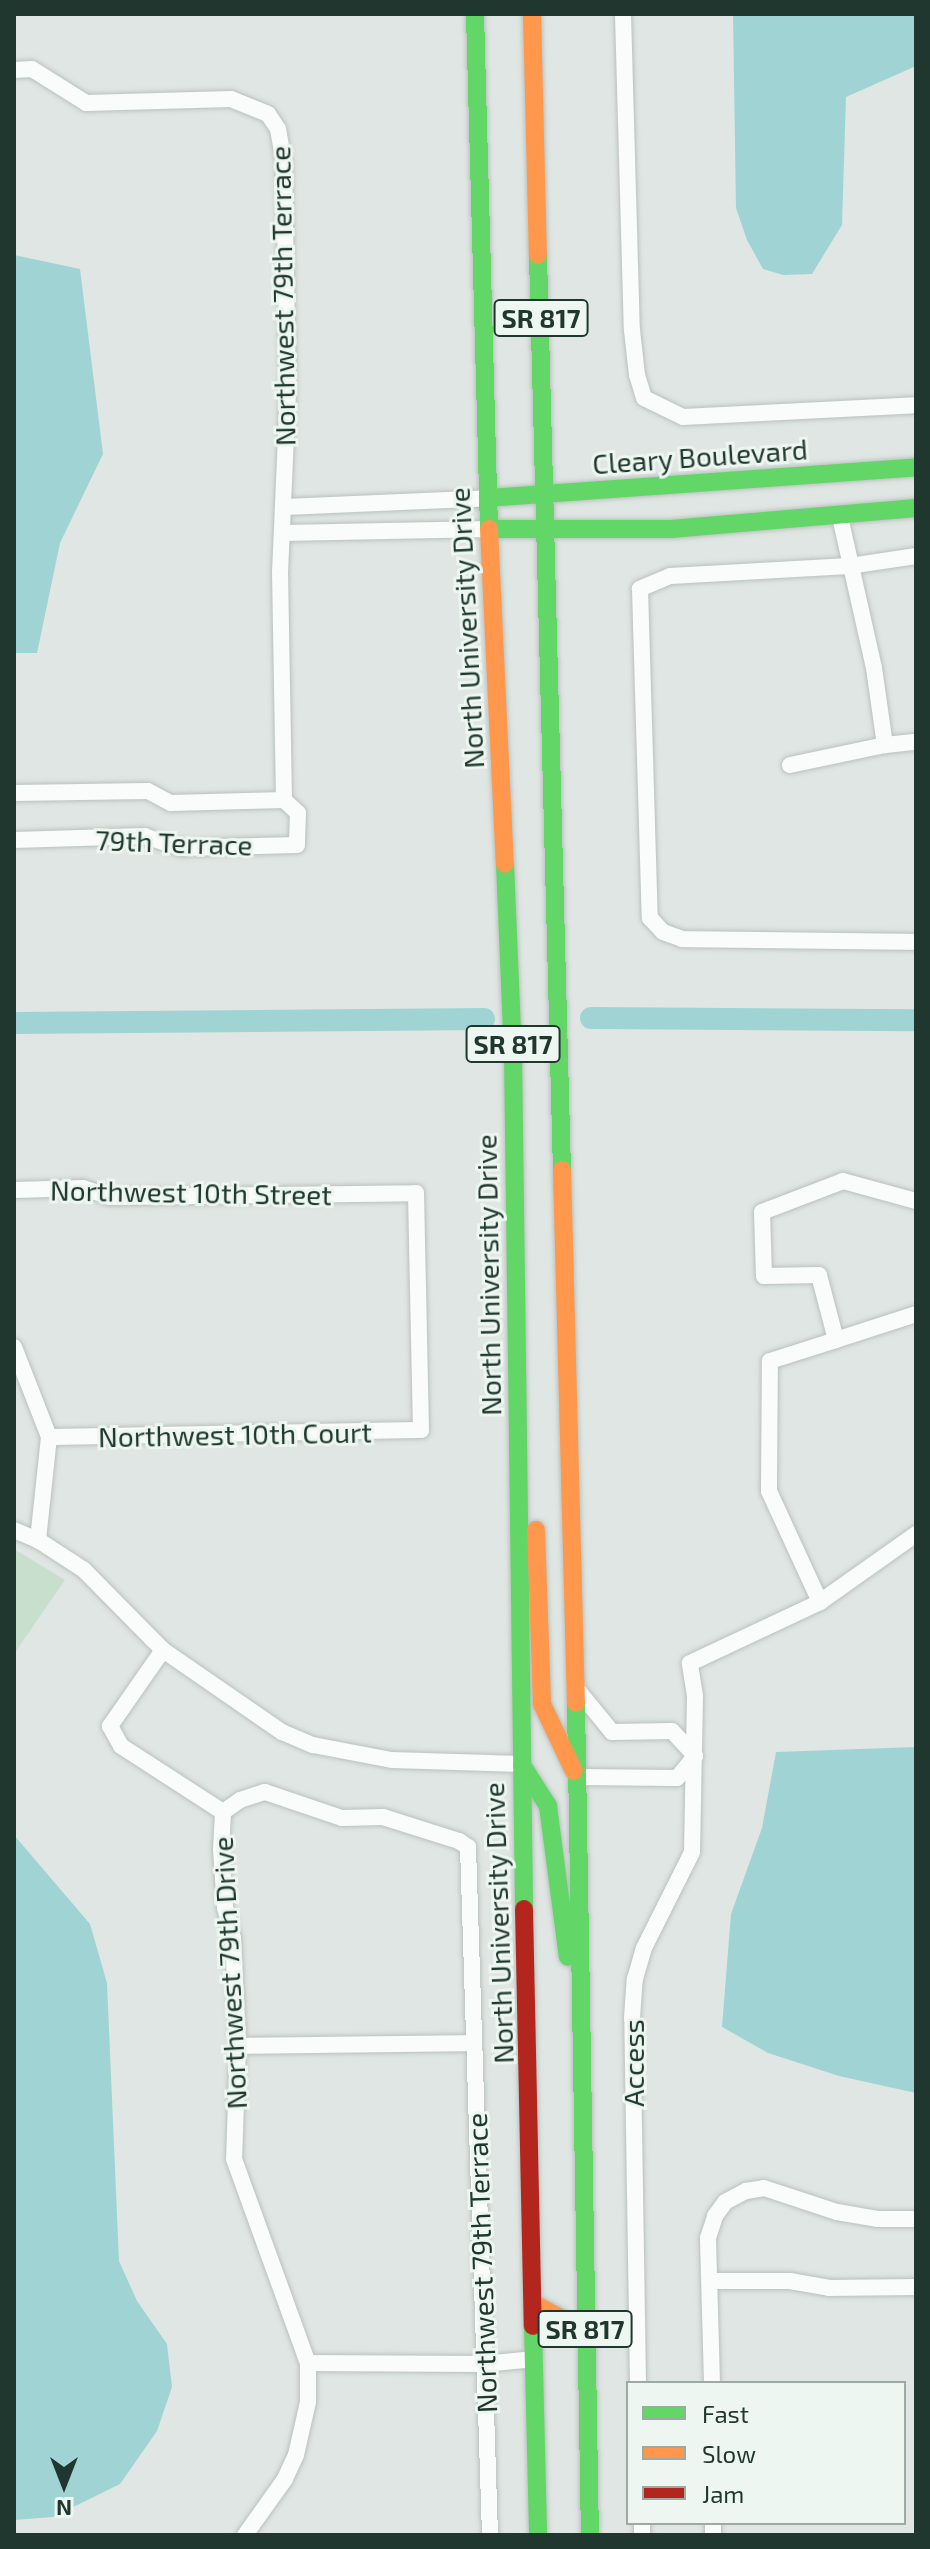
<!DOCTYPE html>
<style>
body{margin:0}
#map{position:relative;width:930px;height:2549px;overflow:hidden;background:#e0e6e3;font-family:"Exo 2",sans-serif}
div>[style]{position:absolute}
.green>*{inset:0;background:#c9dfcd}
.water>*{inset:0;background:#a0d4d4}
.canal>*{height:22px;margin:-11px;padding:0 11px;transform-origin:11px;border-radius:11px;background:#a0d4d4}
.roads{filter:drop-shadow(0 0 2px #b9c2be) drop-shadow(0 0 2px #b9c2be)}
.street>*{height:16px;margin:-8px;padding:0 8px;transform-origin:8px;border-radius:8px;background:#fafbfb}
.fast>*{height:18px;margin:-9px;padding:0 9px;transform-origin:9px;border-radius:9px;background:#63d668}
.slow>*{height:18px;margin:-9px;padding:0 9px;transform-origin:9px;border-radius:9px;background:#ff974d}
.jam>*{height:18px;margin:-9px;padding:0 9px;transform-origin:9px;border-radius:9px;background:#b3261e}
span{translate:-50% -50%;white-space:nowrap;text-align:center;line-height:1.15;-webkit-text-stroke:6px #edf6f0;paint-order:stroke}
.shield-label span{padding:2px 6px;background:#edf6f0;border:2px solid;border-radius:6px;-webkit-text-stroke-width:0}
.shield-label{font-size:26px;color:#1f372e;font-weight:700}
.street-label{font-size:28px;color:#1f372e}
.frame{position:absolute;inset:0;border:16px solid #1f372e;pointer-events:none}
.legend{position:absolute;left:626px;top:2381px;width:280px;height:144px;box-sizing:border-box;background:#edf6f0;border:2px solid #9baaa2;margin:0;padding:10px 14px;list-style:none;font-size:24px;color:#1f372e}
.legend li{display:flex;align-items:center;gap:16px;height:40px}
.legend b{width:40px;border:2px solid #9baaa2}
.north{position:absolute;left:24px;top:2445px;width:80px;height:80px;-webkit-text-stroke:6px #edf6f0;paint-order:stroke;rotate:180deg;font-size:22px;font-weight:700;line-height:32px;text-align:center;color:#1f372e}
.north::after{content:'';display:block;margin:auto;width:28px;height:36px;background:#1f372e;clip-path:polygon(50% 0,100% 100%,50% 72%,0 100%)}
</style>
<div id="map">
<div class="green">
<div style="clip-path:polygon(14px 1549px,65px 1580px,14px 1654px)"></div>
</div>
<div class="water">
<div style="clip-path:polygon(733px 14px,916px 14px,916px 66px,846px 97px,842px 225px,812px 274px,783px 275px,763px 269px,747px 240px,736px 208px)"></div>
<div style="clip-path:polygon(14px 255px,80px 269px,103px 454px,60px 543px,37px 653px,14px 653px)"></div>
<div style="clip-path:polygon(916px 1747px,916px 2093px,839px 2076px,768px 2053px,722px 2027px,731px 1914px,762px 1828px,776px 1752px)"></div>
<div style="clip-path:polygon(14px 1835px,90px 1924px,107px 1983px,119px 2261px,137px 2301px,167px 2344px,172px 2387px,157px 2431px,120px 2484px,53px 2517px,14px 2520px)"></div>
</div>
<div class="canal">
<div style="left:591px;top:1018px;width:325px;rotate:0.4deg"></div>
<div style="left:14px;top:1023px;width:470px;rotate:-0.5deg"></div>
</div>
<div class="roads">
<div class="street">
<div style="left:623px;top:14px;width:316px;rotate:88.4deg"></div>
<div style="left:632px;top:330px;width:45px;rotate:83.7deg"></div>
<div style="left:637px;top:375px;width:24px;rotate:73deg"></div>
<div style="left:644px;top:398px;width:43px;rotate:26deg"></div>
<div style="left:683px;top:417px;width:233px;rotate:-2.9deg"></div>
<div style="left:14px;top:70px;width:18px;rotate:-3deg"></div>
<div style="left:32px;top:69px;width:64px;rotate:32.2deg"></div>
<div style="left:86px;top:103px;width:145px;rotate:-1.6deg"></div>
<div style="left:231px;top:99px;width:40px;rotate:22deg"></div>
<div style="left:268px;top:114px;width:18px;rotate:56deg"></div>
<div style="left:278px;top:129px;width:35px;rotate:80deg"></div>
<div style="left:284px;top:163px;width:227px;rotate:89deg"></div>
<div style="left:288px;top:390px;width:181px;rotate:92.5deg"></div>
<div style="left:280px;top:571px;width:229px;rotate:89deg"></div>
<div style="left:285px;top:507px;width:203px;rotate:-2.5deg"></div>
<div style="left:840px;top:517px;width:155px;rotate:77.3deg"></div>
<div style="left:874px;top:668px;width:78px;rotate:81.9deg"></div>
<div style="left:283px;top:533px;width:207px;rotate:-1.1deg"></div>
<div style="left:916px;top:556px;width:68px;rotate:171.5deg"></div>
<div style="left:849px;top:566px;width:179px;rotate:176.8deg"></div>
<div style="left:670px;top:576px;width:33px;rotate:157deg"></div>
<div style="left:640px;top:589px;width:329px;rotate:88.3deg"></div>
<div style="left:650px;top:918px;width:19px;rotate:47deg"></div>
<div style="left:663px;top:932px;width:20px;rotate:20deg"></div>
<div style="left:682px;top:939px;width:234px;rotate:0.7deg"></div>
<div style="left:790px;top:765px;width:97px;rotate:-11.9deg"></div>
<div style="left:885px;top:745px;width:31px;rotate:-6deg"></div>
<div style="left:14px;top:793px;width:134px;rotate:-0.9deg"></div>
<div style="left:148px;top:791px;width:26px;rotate:28deg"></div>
<div style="left:171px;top:803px;width:113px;rotate:-1.5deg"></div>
<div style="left:284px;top:800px;width:19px;rotate:43deg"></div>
<div style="left:298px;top:813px;width:32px;rotate:92deg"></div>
<div style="left:297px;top:845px;width:116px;rotate:178.5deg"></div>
<div style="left:181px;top:848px;width:38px;rotate:-162deg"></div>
<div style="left:145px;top:836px;width:131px;rotate:178.3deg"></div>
<div style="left:14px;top:1190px;width:69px;rotate:-1.7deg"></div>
<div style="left:83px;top:1188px;width:28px;rotate:18deg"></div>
<div style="left:110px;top:1197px;width:306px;rotate:-0.7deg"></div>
<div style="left:416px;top:1193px;width:237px;rotate:88.8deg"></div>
<div style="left:421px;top:1430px;width:372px;rotate:178.9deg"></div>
<div style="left:836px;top:1340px;width:84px;rotate:-18deg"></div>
<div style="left:14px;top:1347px;width:97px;rotate:68.7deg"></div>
<div style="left:49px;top:1437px;width:104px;rotate:96.1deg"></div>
<div style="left:14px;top:1530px;width:26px;rotate:23deg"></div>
<div style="left:38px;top:1540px;width:55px;rotate:33.1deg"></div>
<div style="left:84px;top:1570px;width:112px;rotate:45.4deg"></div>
<div style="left:163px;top:1650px;width:145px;rotate:34.6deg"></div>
<div style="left:282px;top:1732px;width:34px;rotate:23deg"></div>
<div style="left:313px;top:1745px;width:80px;rotate:10.8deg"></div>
<div style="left:392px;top:1760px;width:129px;rotate:1.8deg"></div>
<div style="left:820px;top:1602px;width:122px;rotate:-114.7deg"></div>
<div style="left:769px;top:1491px;width:130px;rotate:-89.6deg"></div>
<div style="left:770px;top:1361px;width:69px;rotate:-17.7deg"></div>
<div style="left:836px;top:1340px;width:67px;rotate:-104.7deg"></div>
<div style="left:819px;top:1275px;width:55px;rotate:179deg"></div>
<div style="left:764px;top:1276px;width:64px;rotate:-91.8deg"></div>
<div style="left:762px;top:1212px;width:87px;rotate:-20.9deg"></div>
<div style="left:843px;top:1181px;width:76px;rotate:15.3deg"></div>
<div style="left:163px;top:1650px;width:93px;rotate:124.9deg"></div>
<div style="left:110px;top:1726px;width:23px;rotate:61deg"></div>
<div style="left:121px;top:1746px;width:121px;rotate:32.9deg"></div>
<div style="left:576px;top:1688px;width:57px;rotate:50.7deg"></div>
<div style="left:612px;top:1732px;width:60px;rotate:-1deg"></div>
<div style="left:672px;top:1731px;width:34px;rotate:47deg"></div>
<div style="left:695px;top:1756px;width:28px;rotate:129deg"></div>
<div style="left:677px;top:1778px;width:99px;rotate:-179.4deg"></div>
<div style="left:223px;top:1812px;width:21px;rotate:-35deg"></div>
<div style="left:240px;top:1800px;width:26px;rotate:-18deg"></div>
<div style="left:265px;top:1792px;width:81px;rotate:18.7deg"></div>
<div style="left:342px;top:1818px;width:41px;rotate:-1.4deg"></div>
<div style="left:383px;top:1817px;width:80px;rotate:17.5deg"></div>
<div style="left:459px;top:1841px;width:11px;rotate:34deg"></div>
<div style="left:468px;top:1847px;width:688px;rotate:88.17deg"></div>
<div style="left:223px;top:1812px;width:37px;rotate:93deg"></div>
<div style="left:221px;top:1849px;width:58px;rotate:86.1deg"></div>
<div style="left:225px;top:1907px;width:32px;rotate:76deg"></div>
<div style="left:233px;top:1938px;width:108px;rotate:87.3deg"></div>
<div style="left:238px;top:2046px;width:113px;rotate:92deg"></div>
<div style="left:234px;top:2159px;width:217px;rotate:70.1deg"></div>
<div style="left:308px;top:2363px;width:39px;rotate:90deg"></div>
<div style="left:308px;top:2402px;width:54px;rotate:102.8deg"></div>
<div style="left:296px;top:2455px;width:26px;rotate:115deg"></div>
<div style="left:285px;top:2479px;width:69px;rotate:125.5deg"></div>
<div style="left:238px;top:2046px;width:236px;rotate:-0.7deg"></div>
<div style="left:710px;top:2281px;width:80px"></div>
<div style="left:790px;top:2281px;width:40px;rotate:10deg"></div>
<div style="left:829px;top:2288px;width:87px;rotate:-0.7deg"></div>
<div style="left:308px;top:2363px;width:175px;rotate:0.3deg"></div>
<div style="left:483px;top:2364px;width:52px;rotate:-5.5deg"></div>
<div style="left:638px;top:2383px;width:365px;rotate:-90.9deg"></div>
<div style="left:632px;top:2018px;width:39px;rotate:-86deg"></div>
<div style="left:635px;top:1979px;width:32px;rotate:-74deg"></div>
<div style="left:644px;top:1948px;width:107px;rotate:-63.4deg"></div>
<div style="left:692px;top:1852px;width:156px;rotate:-88.9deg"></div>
<div style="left:695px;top:1696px;width:33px;rotate:-99deg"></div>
<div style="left:690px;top:1663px;width:144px;rotate:-25.1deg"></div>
<div style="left:820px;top:1602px;width:118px;rotate:-35.3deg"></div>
<div style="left:712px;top:2383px;width:145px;rotate:-91.6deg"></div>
<div style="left:708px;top:2238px;width:23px;rotate:-72deg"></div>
<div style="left:715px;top:2216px;width:17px;rotate:-54deg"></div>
<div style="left:725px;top:2202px;width:24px;rotate:-28deg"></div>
<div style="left:746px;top:2191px;width:18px;rotate:-9deg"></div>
<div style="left:764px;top:2188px;width:77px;rotate:18.2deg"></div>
<div style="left:837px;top:2212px;width:42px;rotate:9.7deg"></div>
<div style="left:878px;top:2219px;width:38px"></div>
<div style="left:642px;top:2523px;width:12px;rotate:90deg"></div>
<div style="left:713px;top:2523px;width:12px;rotate:90deg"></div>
</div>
<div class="fast">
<div style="left:475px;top:14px;width:515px;rotate:88.44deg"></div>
<div style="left:538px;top:255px;width:915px;rotate:88.5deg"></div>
<div style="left:488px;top:498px;width:429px;rotate:-4.1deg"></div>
<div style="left:490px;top:529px;width:181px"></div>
<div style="left:671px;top:529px;width:246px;rotate:-4.9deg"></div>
<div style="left:505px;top:864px;width:189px;rotate:87.6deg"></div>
<div style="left:513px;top:1053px;width:856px;rotate:89.26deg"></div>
<div style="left:576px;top:1703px;width:832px;rotate:89.04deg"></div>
<div style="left:522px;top:1765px;width:49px;rotate:57.6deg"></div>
<div style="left:548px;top:1806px;width:152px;rotate:82.5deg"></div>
<div style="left:533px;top:2326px;width:209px;rotate:88.6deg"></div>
</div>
<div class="slow">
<div style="left:532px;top:14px;width:241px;rotate:88.6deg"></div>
<div style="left:489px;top:529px;width:335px;rotate:87.3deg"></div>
<div style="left:562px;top:1170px;width:533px;rotate:88.5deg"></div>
<div style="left:536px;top:1530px;width:174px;rotate:88deg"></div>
<div style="left:542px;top:1704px;width:74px;rotate:64.5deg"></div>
<div style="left:534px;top:2304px;width:58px;rotate:27.9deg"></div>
</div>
<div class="jam">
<div style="left:524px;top:1909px;width:417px;rotate:88.8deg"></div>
</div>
</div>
<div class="shield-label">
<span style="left:541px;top:318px">SR 817</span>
<span style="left:513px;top:1044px">SR 817</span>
<span style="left:585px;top:2329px">SR 817</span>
</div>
<div class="street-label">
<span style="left:282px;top:296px;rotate:-91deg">Northwest 79th Terrace</span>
<span style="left:700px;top:456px;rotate:-4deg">Cleary Boulevard</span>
<span style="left:466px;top:628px;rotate:-93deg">North University Drive</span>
<span style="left:174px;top:842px;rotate:2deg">79th Terrace</span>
<span style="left:191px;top:1192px;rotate:1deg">Northwest 10th Street</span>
<span style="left:488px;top:1275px;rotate:-91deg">North University Drive</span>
<span style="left:235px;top:1434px;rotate:-1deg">Northwest 10th Court</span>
<span style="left:498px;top:1923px;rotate:-92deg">North University Drive</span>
<span style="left:229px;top:1973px;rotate:-93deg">Northwest 79th Drive</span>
<span style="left:633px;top:2063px;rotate:-90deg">Access</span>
<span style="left:481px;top:2263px;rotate:-92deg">Northwest 79th Terrace</span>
</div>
<div class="frame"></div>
<ul class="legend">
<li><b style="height:10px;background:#63d668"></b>Fast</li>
<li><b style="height:10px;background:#ff974d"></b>Slow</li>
<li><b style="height:10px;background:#b3261e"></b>Jam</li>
</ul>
<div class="north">N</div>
</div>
